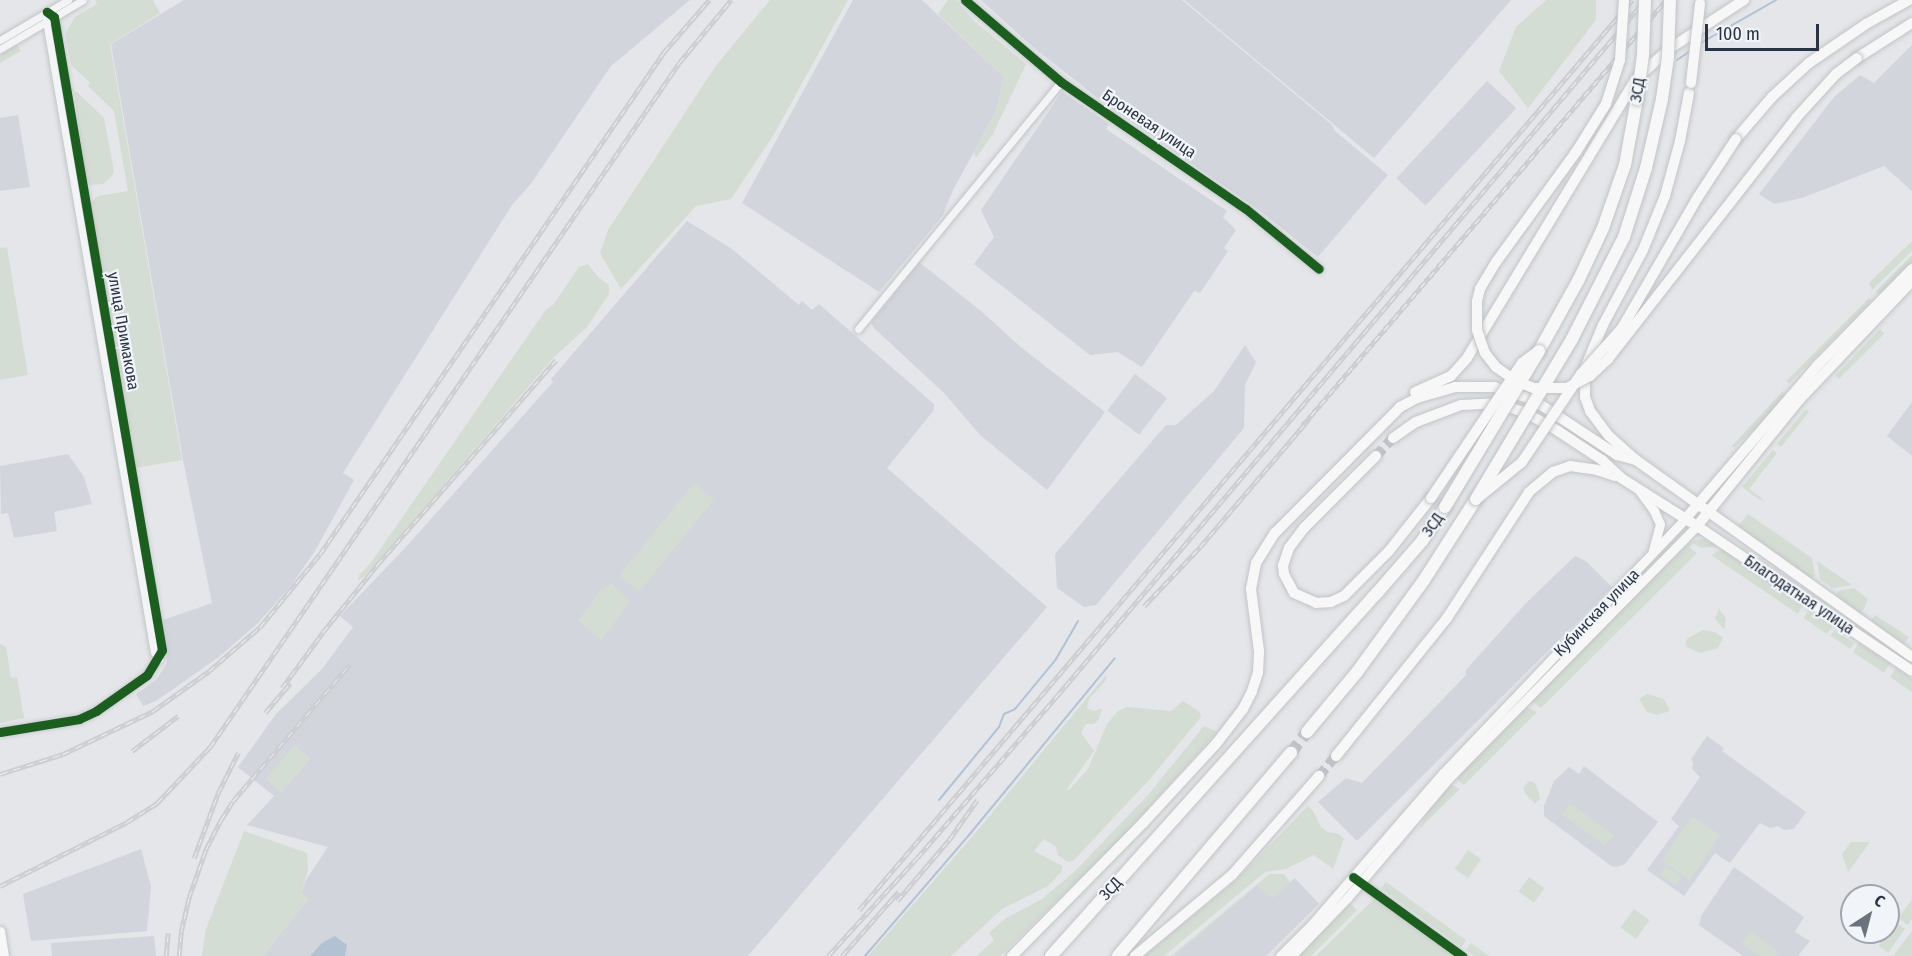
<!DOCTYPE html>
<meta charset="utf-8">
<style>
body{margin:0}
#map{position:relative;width:1912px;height:956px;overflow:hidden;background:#e4e6e9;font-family:"Fira Sans Condensed",sans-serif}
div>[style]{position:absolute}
.built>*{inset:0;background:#d2d5dc;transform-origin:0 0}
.green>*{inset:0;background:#d4ddd4;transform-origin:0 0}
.water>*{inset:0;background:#b2c2d4}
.stream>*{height:2px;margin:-1px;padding:0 1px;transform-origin:1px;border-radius:1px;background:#b2c2d4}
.primary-tunnel>*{height:10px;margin-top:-5px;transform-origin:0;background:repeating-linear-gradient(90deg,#bfc2c8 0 10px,transparent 0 15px)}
.motorway-tunnel>*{height:12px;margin-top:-6px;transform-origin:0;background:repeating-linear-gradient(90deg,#bfc2c8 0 12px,transparent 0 18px)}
.roads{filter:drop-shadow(0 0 2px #c2c4c7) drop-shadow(0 0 2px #c2c4c7)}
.minor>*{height:7px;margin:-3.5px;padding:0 3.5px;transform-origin:3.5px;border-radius:3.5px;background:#f3f4f6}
.secondary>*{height:9px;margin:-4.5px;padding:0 4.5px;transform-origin:4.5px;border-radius:4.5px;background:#f7f7f7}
.primary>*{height:10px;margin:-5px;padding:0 5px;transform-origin:5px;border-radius:5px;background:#f7f7f7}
.motorway>*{height:12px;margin:-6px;padding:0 6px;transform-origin:6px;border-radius:6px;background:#f7f7f7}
.rail>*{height:4.5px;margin-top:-2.25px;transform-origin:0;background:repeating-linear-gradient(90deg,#f1f4f8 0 7px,#ccced1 0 14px);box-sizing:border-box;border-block:2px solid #ccced1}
.bridges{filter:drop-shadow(0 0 2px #c0c3c7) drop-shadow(0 0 2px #c0c3c7)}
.primary-bridge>*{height:10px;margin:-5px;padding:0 5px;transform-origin:5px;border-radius:5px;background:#f7f7f7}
.motorway-bridge>*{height:12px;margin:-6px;padding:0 6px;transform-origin:6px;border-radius:6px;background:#f7f7f7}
.cycleway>*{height:9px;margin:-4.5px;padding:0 4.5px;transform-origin:4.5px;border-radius:4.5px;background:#1b5e20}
span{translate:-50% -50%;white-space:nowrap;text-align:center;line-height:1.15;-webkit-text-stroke:4.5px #f1f4f8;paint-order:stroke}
.street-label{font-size:16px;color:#293343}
.north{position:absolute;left:1840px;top:884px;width:60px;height:60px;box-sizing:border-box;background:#f1f4f8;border:2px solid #a1a7b0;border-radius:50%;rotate:36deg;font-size:16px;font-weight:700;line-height:24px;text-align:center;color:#293343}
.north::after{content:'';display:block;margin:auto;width:21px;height:27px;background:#6a727d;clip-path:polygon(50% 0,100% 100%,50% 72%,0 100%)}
.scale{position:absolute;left:1705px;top:24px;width:114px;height:27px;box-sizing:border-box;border:3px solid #293343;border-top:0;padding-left:8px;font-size:18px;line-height:21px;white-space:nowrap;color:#293343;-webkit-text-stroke:4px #f1f4f8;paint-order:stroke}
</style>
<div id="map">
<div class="built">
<div style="clip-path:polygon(184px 0,690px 0,611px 66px,530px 185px,512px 205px,343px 473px,354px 480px,315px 551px,290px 587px,257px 624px,219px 657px,156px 701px,143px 706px,136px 694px,156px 680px,167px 663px,163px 620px,212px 603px,183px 460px,111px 44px)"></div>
<div style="clip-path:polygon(853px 0,922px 0,1004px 77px,996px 112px,953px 190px,943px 215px,879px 292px,742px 203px)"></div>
<div style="clip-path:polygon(981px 0,1182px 0,1331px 124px,1336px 132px,1388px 175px,1318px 257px,1259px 210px,1103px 102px,1033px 47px)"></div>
<div style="clip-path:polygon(1184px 0,1511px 0,1374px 158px)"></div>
<div style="clip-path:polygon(1912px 45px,1912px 191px,1884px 166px,1802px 198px,1774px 204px,1759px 194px,1834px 97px,1860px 75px,1874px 83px)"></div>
<div style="left:1487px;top:81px;width:40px;height:133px;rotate:43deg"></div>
<div style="clip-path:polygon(1062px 92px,1109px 124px,1106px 129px,1227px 211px,1223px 217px,1236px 230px,1224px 248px,1228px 251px,1200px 293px,1194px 291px,1142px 367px,1118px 352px,1090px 355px,974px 264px,994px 237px,981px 210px)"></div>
<div style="clip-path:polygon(18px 115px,30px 187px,0 191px,0 118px)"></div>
<div style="clip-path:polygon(687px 221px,732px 249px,799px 305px,802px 301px,812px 310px,819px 304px,934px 404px,934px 410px,887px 468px,1047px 607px,748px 956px,263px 956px,308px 899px,301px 893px,306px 880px,328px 847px,247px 825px,274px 796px,238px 767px,276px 714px,322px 669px,353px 627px,340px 616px,406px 547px,553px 382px,551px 379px)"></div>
<div style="clip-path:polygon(919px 262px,981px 311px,1023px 349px,1105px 412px,1047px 490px,980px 435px,944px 393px,874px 328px,871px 323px)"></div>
<div style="clip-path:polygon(1245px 345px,1256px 362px,1245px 385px,1244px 428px,1096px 605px,1084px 607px,1057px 588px,1055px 554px,1166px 425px,1176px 425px,1214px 391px)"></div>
<div style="left:1135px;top:374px;width:40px;height:46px;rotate:37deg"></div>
<div style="clip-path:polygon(1912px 402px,1912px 456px,1887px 436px)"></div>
<div style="clip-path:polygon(68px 454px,84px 477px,92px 504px,54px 512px,57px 531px,14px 538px,8px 513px,1px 514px,0 466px)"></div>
<div style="clip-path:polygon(1575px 556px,1586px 561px,1612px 587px,1357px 841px,1318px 802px,1346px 778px,1362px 783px,1466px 675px,1465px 671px,1526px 603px)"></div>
<div style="clip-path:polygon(1707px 736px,1724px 748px,1722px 751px,1806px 812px,1794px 829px,1784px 830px,1778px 826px,1770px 828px,1760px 823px,1730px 863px,1715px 853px,1684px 896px,1647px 870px,1679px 826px,1671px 819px,1700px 777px,1692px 769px,1693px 762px,1691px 759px)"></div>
<div style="clip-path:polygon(1584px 766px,1658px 822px,1625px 864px,1617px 867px,1611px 866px,1544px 816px,1544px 806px,1554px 781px,1569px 767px,1579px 774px)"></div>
<div style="clip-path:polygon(141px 849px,151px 886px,147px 931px,31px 941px,23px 894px)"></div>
<div style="clip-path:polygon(1734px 867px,1804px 917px,1795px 932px,1810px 941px,1798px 956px,1743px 956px,1699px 925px,1701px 916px)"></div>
<div style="clip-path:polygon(1295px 878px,1319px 904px,1266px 956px,1174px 956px,1257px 885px,1286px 885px)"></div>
<div style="clip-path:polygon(154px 936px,156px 956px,52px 956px,51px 943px)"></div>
</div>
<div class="green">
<div style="clip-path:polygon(95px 0,153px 0,160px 13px,110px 44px,182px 460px,135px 468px,90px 203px,98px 196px,128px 191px,114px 111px,88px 86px,90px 83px,71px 65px,65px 34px,75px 17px,97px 4px)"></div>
<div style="clip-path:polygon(770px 0,848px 0,773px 136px,731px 199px,696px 206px,621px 289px,600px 253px,608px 230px,715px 67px)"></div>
<div style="clip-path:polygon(948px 0,956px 0,974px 21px,1026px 64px,993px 134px,976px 158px,974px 153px,996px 112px,1004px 77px,938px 14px)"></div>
<div style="clip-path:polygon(1546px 0,1596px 0,1596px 20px,1528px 108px,1499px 71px,1516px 27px)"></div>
<div style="clip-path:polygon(17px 44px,21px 51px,0 63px,0 54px)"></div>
<div style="clip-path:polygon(74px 92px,77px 92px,104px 118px,114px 171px,112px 176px,103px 184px,91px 185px,86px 180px)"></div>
<div style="clip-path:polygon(1912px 241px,1912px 251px,1872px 290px,1869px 283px)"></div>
<div style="clip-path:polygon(7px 247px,28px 375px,0 380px,0 248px)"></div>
<div style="clip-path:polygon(1912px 255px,1912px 262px,1879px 294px,1875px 292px)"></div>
<div style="clip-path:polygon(588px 264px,598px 277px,609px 285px,609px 294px,587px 327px,553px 358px,367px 574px,358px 581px,359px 575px,370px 564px,545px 311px,554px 304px,579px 267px)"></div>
<div style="left:1869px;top:298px;width:4px;height:117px;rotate:45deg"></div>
<div style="clip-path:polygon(1880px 329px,1884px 334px,1839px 379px,1835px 376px)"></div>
<div style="clip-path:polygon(1783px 391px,1785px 395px,1762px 422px,1735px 447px,1731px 447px)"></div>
<div style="clip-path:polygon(1806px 409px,1809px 412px,1781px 447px,1777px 444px)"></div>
<div style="clip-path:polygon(1773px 450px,1777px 453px,1749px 489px,1763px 499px,1760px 500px,1742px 487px)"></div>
<div style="left:694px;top:483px;width:26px;height:119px;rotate:39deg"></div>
<div style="clip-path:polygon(1748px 514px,1812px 558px,1815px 575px,1812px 579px,1738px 526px)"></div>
<div style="clip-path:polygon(1704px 539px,1718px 546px,1701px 548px,1693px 543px,1689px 547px,1697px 553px,1541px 708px,1533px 702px,1532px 699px,1686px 546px,1695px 540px)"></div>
<div style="clip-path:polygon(1723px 549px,1803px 605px,1798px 614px,1711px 555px)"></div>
<div style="clip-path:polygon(1817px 561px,1852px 585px,1833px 588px,1820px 579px)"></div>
<div style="clip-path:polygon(611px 583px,630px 601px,602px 640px,578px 621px,599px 592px)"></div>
<div style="clip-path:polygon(1854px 588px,1868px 599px,1861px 615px,1836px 595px,1838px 591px)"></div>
<div style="clip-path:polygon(1719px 609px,1726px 618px,1724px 629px,1715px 619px)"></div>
<div style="left:1810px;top:609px;width:28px;height:11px;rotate:35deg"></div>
<div style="clip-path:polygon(1875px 615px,1909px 637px,1904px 644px,1871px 621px)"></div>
<div style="clip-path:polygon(1703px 630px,1715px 632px,1723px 638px,1718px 648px,1700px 653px,1687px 647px,1685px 642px,1688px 638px)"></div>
<div style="left:1834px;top:630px;width:24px;height:7px;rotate:33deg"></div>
<div style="left:1859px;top:643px;width:37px;height:11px;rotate:33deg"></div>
<div style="clip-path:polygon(0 644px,6px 647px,11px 678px,17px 677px,24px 718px,0 723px)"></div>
<div style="clip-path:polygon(1896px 668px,1912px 679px,1912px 692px,1890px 677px)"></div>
<div style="clip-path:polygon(1106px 675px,1107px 679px,1089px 699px,1087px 708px,1094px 711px,1102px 708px,1099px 719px,1094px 724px,1086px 724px,1081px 733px,1094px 751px,1067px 789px,1069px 790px,1088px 769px,1107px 724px,1118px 711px,1127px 707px,1171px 711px,1183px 701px,1200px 712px,1201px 717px,1149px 780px,1073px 861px,1068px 862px,1058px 855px,1056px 847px,1044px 839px,1034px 851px,1062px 866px,1062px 871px,1048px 886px,1002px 909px,951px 956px,868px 956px,972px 837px)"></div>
<div style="clip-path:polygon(1647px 694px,1664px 699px,1670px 711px,1657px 715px,1647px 712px,1639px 699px)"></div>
<div style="clip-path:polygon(1525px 706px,1537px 712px,1464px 785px,1458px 780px,1457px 777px)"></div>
<div style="clip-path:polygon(1204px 726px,1217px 732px,1124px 835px,1000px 956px,977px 956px,994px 940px,989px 933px,1006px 918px,1042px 899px,1075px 871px,1147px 796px)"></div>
<div style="left:295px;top:745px;width:21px;height:45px;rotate:41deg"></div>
<div style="clip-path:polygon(1529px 781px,1535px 783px,1539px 793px,1540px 799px,1535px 804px,1524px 792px,1524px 787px)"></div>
<div style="clip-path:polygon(1450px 784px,1460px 789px,1419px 829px,1430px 807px)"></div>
<div style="left:1570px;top:803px;width:54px;height:14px;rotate:36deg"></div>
<div style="clip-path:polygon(1308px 806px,1313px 811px,1321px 827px,1328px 832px,1339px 834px,1344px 839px,1333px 869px,1314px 855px,1286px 869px,1265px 872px,1164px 956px,1144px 956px,1235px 881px)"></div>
<div style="left:1692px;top:816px;width:34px;height:54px;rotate:34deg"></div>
<div style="clip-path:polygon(244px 831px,307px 853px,308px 870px,301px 893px,308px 899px,263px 956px,202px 956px,206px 929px)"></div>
<div style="clip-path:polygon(1851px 842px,1870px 842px,1848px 872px,1842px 854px)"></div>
<div style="left:1468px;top:850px;width:16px;height:23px;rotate:35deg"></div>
<div style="left:1666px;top:866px;width:19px;height:10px;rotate:36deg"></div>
<div style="clip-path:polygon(1271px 874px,1284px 874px,1290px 882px,1273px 898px,1257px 886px,1174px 956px,1171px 956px,1267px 876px)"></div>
<div style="left:1529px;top:877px;width:19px;height:18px;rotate:36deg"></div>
<div style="left:1386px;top:882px;width:99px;height:8px;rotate:36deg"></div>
<div style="clip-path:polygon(1375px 898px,1454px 956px,1316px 956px)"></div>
<div style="clip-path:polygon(1912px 900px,1912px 919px,1908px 925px,1898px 918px)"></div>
<div style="clip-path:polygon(1349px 903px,1357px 910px,1311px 956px,1299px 956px)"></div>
<div style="left:1634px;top:909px;width:19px;height:23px;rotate:36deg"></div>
<div style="left:1895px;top:922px;width:12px;height:29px;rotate:35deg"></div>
<div style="clip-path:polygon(1750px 931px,1779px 952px,1776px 956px,1760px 956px,1742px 943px)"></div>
<div style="clip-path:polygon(1912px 931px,1912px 956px,1893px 956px)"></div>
<div style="clip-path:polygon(1471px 943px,1489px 956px,1474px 956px,1466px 950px)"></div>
</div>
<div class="water">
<div style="clip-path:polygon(335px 936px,347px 945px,345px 956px,310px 956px,322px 943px)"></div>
</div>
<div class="stream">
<div style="left:1699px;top:44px;width:89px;rotate:-29.7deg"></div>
<div style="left:1677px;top:60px;width:18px;rotate:-34deg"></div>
<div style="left:939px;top:800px;width:94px;rotate:-50.6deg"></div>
<div style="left:999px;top:727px;width:14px;rotate:-69deg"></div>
<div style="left:1004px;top:714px;width:12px;rotate:-24deg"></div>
<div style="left:1015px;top:709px;width:65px;rotate:-50.6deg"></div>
<div style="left:1056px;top:659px;width:44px;rotate:-59.9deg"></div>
<div style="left:865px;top:956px;width:160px;rotate:-49.3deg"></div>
<div style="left:969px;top:835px;width:229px;rotate:-50.5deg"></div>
</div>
<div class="primary-tunnel">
<div style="left:1376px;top:456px;width:25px;rotate:-47deg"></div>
<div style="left:1319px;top:776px;width:26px;rotate:-50deg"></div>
</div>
<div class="motorway-tunnel">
<div style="left:1291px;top:753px;width:26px;rotate:-53deg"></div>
</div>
<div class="roads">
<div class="minor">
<div style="left:965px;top:0;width:126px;rotate:40.5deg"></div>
<div style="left:1061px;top:82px;width:224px;rotate:34.5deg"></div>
<div style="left:1246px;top:209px;width:94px;rotate:39.4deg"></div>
<div style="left:47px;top:12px;width:9px;rotate:96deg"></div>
<div style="left:46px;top:21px;width:640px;rotate:80.29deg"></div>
<div style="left:154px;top:652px;width:9px;rotate:54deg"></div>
<div style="left:0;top:40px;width:79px;rotate:-30.5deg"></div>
<div style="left:0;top:49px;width:96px;rotate:-30.6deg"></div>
<div style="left:858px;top:329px;width:320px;rotate:-50.6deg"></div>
<div style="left:0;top:732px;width:80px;rotate:-9.3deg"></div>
<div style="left:79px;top:719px;width:19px;rotate:-25deg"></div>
<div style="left:96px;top:711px;width:62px;rotate:-35.2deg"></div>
<div style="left:147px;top:675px;width:29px;rotate:-59deg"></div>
<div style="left:162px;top:650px;width:642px;rotate:-99.68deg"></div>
<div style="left:54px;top:17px;width:9px;rotate:-144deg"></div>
<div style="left:1357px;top:880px;width:130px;rotate:35.9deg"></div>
</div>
<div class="secondary">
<div style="left:1639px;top:490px;width:26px;rotate:54deg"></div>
<div style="left:1654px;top:511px;width:14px;rotate:65deg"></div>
<div style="left:1660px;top:524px;width:28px;rotate:105deg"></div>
<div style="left:0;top:931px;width:25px;rotate:81deg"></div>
<div style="left:1280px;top:956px;width:45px;rotate:-45deg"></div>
<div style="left:1312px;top:924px;width:200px;rotate:-49.1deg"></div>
<div style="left:1443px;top:773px;width:352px;rotate:-46.4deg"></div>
<div style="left:1291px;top:956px;width:82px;rotate:-46deg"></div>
<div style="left:1348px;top:897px;width:156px;rotate:-49.7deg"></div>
<div style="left:1449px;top:778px;width:354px;rotate:-45.5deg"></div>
</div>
<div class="primary">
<div style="left:1857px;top:58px;width:65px;rotate:-32.5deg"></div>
<div style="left:1689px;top:93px;width:49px;rotate:100.6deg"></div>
<div style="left:1680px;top:141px;width:57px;rotate:105.3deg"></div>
<div style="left:1665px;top:196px;width:58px;rotate:112.2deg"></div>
<div style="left:1643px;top:250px;width:85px;rotate:118.1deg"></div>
<div style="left:1603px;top:325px;width:47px;rotate:112.7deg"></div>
<div style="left:1585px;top:368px;width:29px;rotate:90deg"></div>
<div style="left:1585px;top:397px;width:15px;rotate:70deg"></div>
<div style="left:1590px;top:411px;width:31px;rotate:53deg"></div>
<div style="left:1609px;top:436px;width:36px;rotate:42deg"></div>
<div style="left:1636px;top:460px;width:339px;rotate:35.5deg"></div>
<div style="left:1736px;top:139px;width:55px;rotate:-49.4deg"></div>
<div style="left:1772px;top:97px;width:50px;rotate:-42.6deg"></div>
<div style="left:1809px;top:63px;width:69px;rotate:-34.4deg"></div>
<div style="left:1866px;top:24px;width:49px;rotate:-29.2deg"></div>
<div style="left:1415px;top:392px;width:39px;rotate:-24deg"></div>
<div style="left:1451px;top:376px;width:24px;rotate:-48deg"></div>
<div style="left:1467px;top:358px;width:326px;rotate:-58.8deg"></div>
<div style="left:1636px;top:79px;width:45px;rotate:-42.3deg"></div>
<div style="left:1669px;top:49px;width:90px;rotate:-33.2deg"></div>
<div style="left:1393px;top:438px;width:28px;rotate:-35deg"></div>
<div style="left:1416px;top:422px;width:48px;rotate:-20.7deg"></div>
<div style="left:1461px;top:405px;width:35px;rotate:-3deg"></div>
<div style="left:1496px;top:403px;width:32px;rotate:18deg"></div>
<div style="left:1526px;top:413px;width:37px;rotate:29deg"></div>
<div style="left:1558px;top:431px;width:53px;rotate:33.4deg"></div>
<div style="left:1602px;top:460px;width:26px;rotate:43deg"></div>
<div style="left:1621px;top:478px;width:90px;rotate:32.3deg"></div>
<div style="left:1697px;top:526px;width:259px;rotate:34deg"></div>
<div style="left:1376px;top:456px;width:102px;rotate:135deg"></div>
<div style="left:1304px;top:528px;width:25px;rotate:127deg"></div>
<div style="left:1289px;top:548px;width:18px;rotate:109deg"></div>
<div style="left:1283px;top:565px;width:9px;rotate:84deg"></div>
<div style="left:1284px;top:574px;width:21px;rotate:62deg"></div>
<div style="left:1294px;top:593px;width:24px;rotate:24deg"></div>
<div style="left:1316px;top:603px;width:15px;rotate:-4deg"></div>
<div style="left:1331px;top:602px;width:14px;rotate:-25deg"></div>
<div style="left:1344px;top:596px;width:64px;rotate:-45deg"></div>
<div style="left:1389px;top:551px;width:68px;rotate:-51.6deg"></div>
<div style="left:1686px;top:518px;width:203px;rotate:-49.2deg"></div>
<div style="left:1819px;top:364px;width:133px;rotate:-45.6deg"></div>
<div style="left:1697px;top:526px;width:162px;rotate:-51deg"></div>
<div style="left:1799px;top:400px;width:164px;rotate:-46.5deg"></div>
<div style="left:1336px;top:756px;width:177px;rotate:-51.2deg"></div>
<div style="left:1447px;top:618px;width:150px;rotate:-56.9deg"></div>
<div style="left:1529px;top:492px;width:31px;rotate:-40deg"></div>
<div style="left:1553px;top:472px;width:18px;rotate:-19deg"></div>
<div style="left:1570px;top:466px;width:27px;rotate:8deg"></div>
<div style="left:1597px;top:470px;width:19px;rotate:18deg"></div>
<div style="left:1012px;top:956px;width:187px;rotate:-45.4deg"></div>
<div style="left:1143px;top:823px;width:108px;rotate:-47.3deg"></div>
<div style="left:1216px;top:744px;width:44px;rotate:-52.4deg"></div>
<div style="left:1243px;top:709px;width:20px;rotate:-63deg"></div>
<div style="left:1252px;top:691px;width:20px;rotate:-72deg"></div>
<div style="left:1258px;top:672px;width:21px;rotate:-87deg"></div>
<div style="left:1259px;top:651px;width:63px;rotate:-97.4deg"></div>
<div style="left:1251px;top:589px;width:26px;rotate:-79deg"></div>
<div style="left:1256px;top:563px;width:36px;rotate:-58deg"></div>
<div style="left:1275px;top:533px;width:177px;rotate:-45.2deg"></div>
<div style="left:1400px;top:407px;width:19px;rotate:-28deg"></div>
<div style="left:1417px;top:398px;width:40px;rotate:-16deg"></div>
<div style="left:1455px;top:387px;width:39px"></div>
<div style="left:1494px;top:387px;width:40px;rotate:18deg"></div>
<div style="left:1532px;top:399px;width:102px;rotate:33.4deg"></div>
<div style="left:1617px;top:455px;width:20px;rotate:15deg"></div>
<div style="left:1135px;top:956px;width:126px;rotate:-39.9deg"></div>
<div style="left:1232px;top:875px;width:132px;rotate:-48.7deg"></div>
</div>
<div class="motorway">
<div style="left:1539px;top:351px;width:82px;rotate:-60.9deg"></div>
<div style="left:1579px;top:279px;width:56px;rotate:-64.8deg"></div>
<div style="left:1603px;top:228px;width:67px;rotate:-70.8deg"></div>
<div style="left:1625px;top:165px;width:67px;rotate:-79.7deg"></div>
<div style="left:1307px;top:732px;width:78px;rotate:-50.2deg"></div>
<div style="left:1357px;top:672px;width:114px;rotate:-53.9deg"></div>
<div style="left:1424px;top:580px;width:96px;rotate:-57.3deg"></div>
<div style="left:1051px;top:956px;width:488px;rotate:-48.1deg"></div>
<div style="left:1377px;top:593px;width:69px;rotate:-49.1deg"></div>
<div style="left:1422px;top:541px;width:41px;rotate:-55.9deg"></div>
<div style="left:1118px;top:956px;width:267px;rotate:-49.6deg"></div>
</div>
</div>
<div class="rail">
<div style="left:1302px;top:426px;width:560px;rotate:-49.49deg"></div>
<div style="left:1144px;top:606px;width:81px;rotate:-46.5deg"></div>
<div style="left:1200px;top:547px;width:167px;rotate:-49.6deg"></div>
<div style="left:282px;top:688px;width:69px;rotate:-53.8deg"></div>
<div style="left:323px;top:632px;width:86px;rotate:-51.1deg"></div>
<div style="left:377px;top:565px;width:272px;rotate:-48.9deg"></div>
<div style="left:265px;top:713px;width:39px;rotate:-50deg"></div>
<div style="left:132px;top:751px;width:58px;rotate:-37.3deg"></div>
<div style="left:0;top:774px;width:66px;rotate:-17.6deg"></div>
<div style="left:63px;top:754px;width:100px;rotate:-25.5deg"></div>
<div style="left:153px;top:711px;width:69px;rotate:-35.5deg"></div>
<div style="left:209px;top:671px;width:67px;rotate:-40.8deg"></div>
<div style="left:260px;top:627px;width:94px;rotate:-50.6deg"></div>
<div style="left:320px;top:554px;width:609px;rotate:-55.58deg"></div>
<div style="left:664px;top:52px;width:69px;rotate:-49.1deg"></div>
<div style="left:194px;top:858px;width:69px;rotate:-69.7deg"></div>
<div style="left:218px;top:793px;width:45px;rotate:-63.4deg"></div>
<div style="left:0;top:886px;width:142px;rotate:-26.7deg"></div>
<div style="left:127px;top:822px;width:36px;rotate:-32deg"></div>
<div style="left:157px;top:803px;width:77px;rotate:-46.6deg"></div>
<div style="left:210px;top:747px;width:829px;rotate:-55.56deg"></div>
<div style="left:679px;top:63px;width:82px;rotate:-50.5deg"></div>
<div style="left:897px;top:901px;width:80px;rotate:-49.6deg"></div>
<div style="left:949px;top:840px;width:49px;rotate:-55deg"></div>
<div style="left:859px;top:910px;width:1194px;rotate:-49.65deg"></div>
<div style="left:166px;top:956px;width:23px;rotate:-85deg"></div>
<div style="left:179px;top:956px;width:24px;rotate:-85deg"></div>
<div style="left:181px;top:932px;width:36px;rotate:-77deg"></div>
<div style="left:189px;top:897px;width:51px;rotate:-70.5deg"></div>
<div style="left:206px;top:849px;width:33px;rotate:-63deg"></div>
<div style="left:221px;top:820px;width:22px;rotate:-58deg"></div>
<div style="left:233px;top:801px;width:180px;rotate:-49.5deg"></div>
<div style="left:828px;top:956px;width:132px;rotate:-47.8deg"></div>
<div style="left:917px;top:858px;width:213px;rotate:-49.2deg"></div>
<div style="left:1056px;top:697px;width:913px;rotate:-49.8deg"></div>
<div style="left:842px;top:956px;width:86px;rotate:-48.8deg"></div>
</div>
<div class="bridges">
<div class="primary-bridge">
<div style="left:1624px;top:0;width:60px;rotate:93.8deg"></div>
<div style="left:1620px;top:60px;width:46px;rotate:107.7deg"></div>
<div style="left:1606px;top:104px;width:57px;rotate:122deg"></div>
<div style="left:1576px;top:152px;width:136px;rotate:126deg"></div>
<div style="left:1496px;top:262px;width:31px;rotate:121deg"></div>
<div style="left:1480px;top:289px;width:12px;rotate:104deg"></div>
<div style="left:1477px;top:301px;width:29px;rotate:90deg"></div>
<div style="left:1477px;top:330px;width:24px;rotate:71deg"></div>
<div style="left:1485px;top:353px;width:18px;rotate:52deg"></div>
<div style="left:1496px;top:367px;width:24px;rotate:35deg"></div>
<div style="left:1516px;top:381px;width:18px;rotate:22deg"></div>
<div style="left:1533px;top:388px;width:34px"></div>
<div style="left:1567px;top:388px;width:26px;rotate:-28deg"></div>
<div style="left:1590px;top:376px;width:25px;rotate:-43deg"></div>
<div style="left:1608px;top:359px;width:306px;rotate:-52deg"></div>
<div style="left:1796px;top:118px;width:59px;rotate:-47.7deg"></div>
<div style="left:1836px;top:74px;width:26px;rotate:-37deg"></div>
<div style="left:1691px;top:83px;width:80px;rotate:-83.5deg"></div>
<div style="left:1479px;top:497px;width:55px;rotate:-39.1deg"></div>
<div style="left:1522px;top:462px;width:106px;rotate:-56.2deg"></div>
<div style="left:1581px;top:374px;width:62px;rotate:-48.3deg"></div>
<div style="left:1622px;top:328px;width:151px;rotate:-59.9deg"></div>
<div style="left:1698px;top:197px;width:69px;rotate:-56.8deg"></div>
<div style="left:1431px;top:498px;width:163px;rotate:-56deg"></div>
<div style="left:1522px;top:363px;width:20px;rotate:-37deg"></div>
</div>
<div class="motorway-bridge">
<div style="left:1637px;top:99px;width:44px;rotate:-82.2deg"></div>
<div style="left:1643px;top:55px;width:55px;rotate:-87.9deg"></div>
<div style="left:1476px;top:499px;width:187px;rotate:-59deg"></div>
<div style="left:1572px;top:339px;width:114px;rotate:-63deg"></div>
<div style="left:1624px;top:237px;width:72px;rotate:-72.3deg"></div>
<div style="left:1646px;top:168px;width:71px;rotate:-76.9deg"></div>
<div style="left:1662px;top:99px;width:42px;rotate:-81.9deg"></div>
<div style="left:1668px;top:57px;width:57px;rotate:-88deg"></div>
<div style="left:1445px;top:507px;width:182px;rotate:-58.9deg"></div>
</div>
</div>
<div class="cycleway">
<div style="left:965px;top:0;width:126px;rotate:40.5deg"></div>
<div style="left:1061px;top:82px;width:224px;rotate:34.5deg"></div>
<div style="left:1246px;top:209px;width:94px;rotate:39.4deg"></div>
<div style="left:0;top:732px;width:80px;rotate:-9.3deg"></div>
<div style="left:79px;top:719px;width:19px;rotate:-25deg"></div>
<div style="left:96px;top:711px;width:62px;rotate:-35.2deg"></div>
<div style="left:147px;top:675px;width:29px;rotate:-59deg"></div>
<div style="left:162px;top:650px;width:642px;rotate:-99.68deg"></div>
<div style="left:54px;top:17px;width:9px;rotate:-144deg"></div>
<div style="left:1353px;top:877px;width:135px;rotate:35.9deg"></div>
</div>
<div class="street-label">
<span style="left:1638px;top:90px;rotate:-81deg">ЗСД</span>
<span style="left:1149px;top:124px;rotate:34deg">Броневая улица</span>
<span style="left:123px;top:331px;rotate:80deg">улица Примакова</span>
<span style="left:1433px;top:525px;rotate:-55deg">ЗСД</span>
<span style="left:1799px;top:595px;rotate:34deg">Благодатная улица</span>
<span style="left:1597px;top:613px;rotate:-46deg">Кубинская улица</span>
<span style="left:1111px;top:889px;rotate:-48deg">ЗСД</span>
</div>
<div class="north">С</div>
<div class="scale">100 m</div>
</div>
